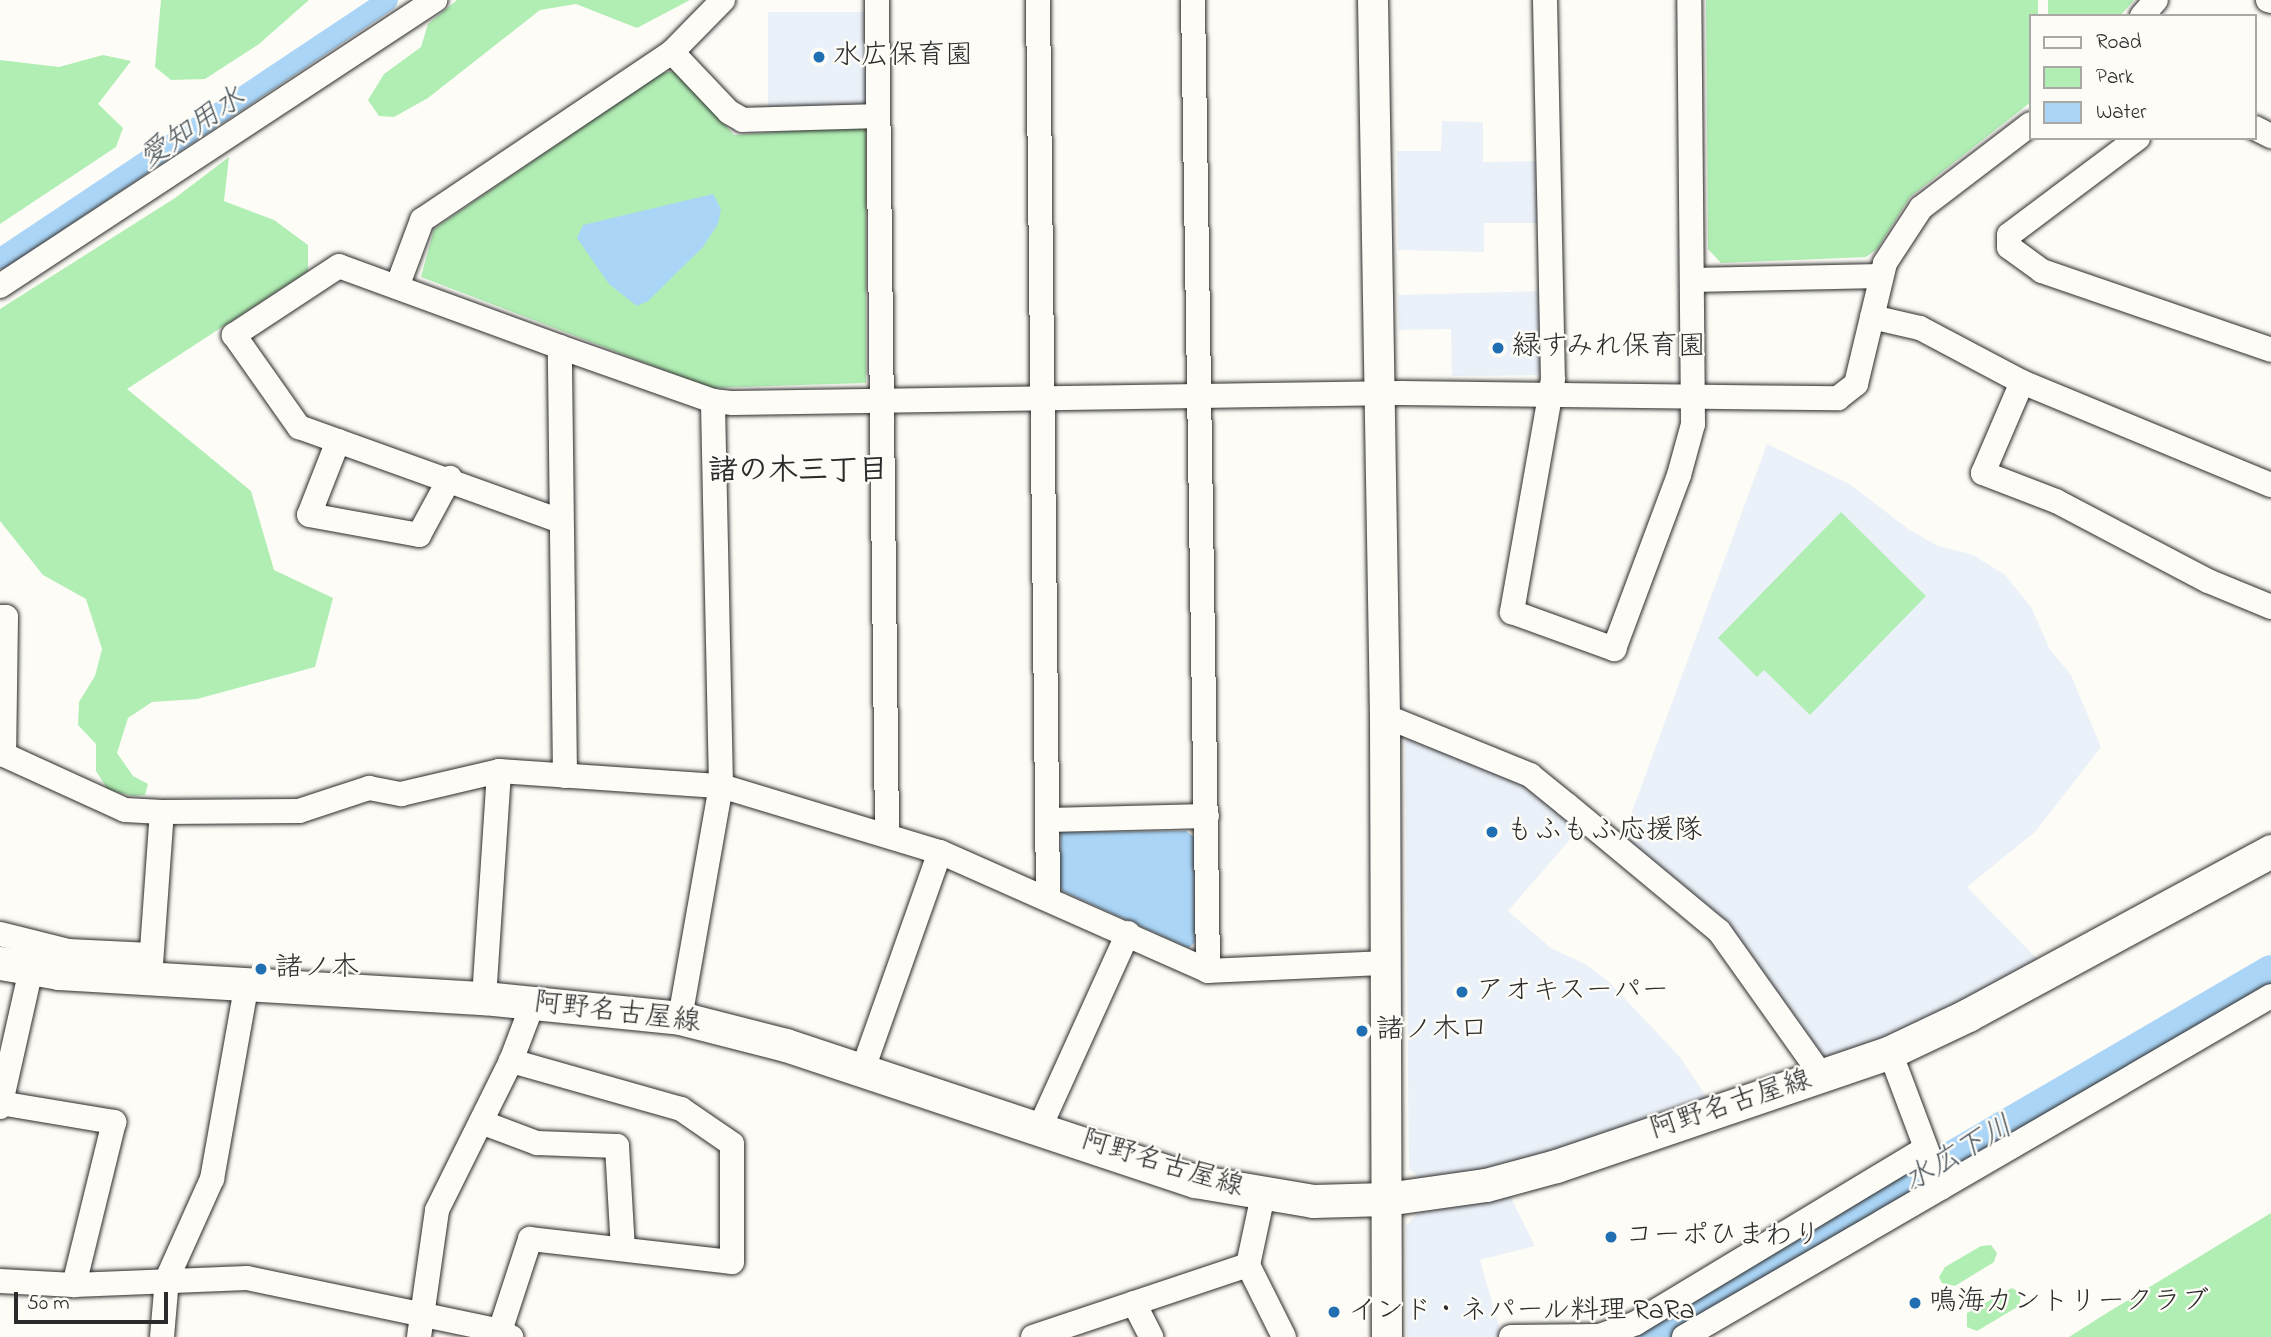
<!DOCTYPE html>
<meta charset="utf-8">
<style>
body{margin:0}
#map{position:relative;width:2271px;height:1337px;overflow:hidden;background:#fdfcf7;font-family:"Indie Flower","Klee One",sans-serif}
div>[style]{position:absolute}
.built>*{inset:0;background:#ebf1f8}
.green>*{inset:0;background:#b1eeb4}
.water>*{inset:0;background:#abd5f6}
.canal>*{height:21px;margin:-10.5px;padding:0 10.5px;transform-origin:10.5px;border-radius:10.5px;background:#abd5f6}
.river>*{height:37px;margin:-18.5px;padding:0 18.5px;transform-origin:18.5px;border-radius:18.5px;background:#abd5f6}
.roads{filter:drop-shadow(0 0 2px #2b2b2b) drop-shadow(0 0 2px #2b2b2b)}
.minor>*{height:24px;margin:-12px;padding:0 12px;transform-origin:12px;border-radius:12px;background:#fdfcf7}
.tertiary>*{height:30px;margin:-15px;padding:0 15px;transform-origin:15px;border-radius:15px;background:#fdfcf7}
.secondary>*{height:33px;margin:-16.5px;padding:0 16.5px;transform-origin:16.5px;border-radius:16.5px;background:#fdfcf7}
.dots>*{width:19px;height:19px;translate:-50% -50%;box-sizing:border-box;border:4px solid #fdfcf7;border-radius:50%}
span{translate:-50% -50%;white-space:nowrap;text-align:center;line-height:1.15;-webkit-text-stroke:5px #fdfcf7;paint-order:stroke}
.poi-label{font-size:28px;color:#2b2b2b}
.left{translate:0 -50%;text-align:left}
.street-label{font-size:28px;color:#2b2b2b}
.water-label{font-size:30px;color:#4b565e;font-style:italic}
.neighbourhood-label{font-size:30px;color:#2b2b2b;font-weight:700}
.legend{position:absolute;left:2029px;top:14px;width:228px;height:126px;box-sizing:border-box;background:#fdfcf7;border:2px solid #a9a8a5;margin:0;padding:9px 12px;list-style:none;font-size:21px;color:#2b2b2b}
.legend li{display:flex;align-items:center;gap:14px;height:35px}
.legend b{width:35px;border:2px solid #a9a8a5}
.scale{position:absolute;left:14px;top:1292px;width:154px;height:32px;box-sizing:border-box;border:4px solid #2b2b2b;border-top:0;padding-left:9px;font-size:21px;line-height:24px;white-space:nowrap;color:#2b2b2b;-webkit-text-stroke:5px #fdfcf7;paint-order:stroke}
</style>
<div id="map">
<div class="built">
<div style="clip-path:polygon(768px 12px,870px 12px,869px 103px,865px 108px,768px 113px)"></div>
<div style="clip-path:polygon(1442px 121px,1483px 122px,1483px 162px,1541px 161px,1542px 223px,1484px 223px,1484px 252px,1398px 250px,1397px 151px,1441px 151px)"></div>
<div style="clip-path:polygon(1544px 291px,1546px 366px,1538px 375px,1452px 376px,1451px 329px,1399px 330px,1398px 295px)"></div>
<div style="clip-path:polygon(1767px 444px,1851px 485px,1908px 529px,1938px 546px,1973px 555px,2005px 575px,2031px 607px,2050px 650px,2071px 675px,2101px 747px,2035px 832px,1967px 887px,2042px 964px,1997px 989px,1828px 1062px,1622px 839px)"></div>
<div style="clip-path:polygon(1411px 736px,1521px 779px,1581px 827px,1508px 911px,1551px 948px,1587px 965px,1609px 982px,1680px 1057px,1710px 1102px,1536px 1161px,1423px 1181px,1409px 1169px,1405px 742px)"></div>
<div style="clip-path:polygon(1510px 1196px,1535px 1246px,1480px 1260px,1502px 1337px,1407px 1337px,1406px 1226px,1418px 1213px)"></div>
</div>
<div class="green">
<div style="clip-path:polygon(161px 0,309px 0,259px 44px,205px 79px,171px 80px,155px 67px)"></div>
<div style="clip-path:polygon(457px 0,690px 0,637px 28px,576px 4px,540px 10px,428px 98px,394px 117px,379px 116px,368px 100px,384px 74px,421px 47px,428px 24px)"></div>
<div style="clip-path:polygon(1706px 0,2038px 0,2038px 16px,2031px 16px,2031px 102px,1910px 197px,1877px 249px,1866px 257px,1721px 263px,1708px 249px)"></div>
<div style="clip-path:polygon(2048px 0,2134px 0,2120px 16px,2048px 16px)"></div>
<div style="clip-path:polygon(103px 55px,131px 61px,98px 104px,123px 128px,116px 147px,0 224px,0 60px,59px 67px)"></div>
<div style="clip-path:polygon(676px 71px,734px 135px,866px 126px,866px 383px,711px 388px,421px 277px,434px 229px,661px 73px)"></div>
<div style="clip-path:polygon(229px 157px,224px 201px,274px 220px,308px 245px,308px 271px,127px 389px,251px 491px,274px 570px,333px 598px,315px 667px,197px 699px,152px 702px,128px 718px,117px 753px,133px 776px,148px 784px,145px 795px,133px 796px,108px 790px,96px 771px,96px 744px,78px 725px,79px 702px,95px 676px,102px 649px,86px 599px,43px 575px,0 521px,0 309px,175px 198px)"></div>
<div style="clip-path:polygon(1841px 512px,1926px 596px,1810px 715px,1764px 670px,1757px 677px,1718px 638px)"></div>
<div style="clip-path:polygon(2271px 1213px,2271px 1337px,2069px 1337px,2102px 1316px)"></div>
<div style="clip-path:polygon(1991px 1245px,1997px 1253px,1994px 1262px,1955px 1286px,1942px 1283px,1939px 1277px,1945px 1267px,1981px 1246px)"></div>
<div style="clip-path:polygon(2012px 1288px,2021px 1293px,2019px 1306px,1977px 1331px,1967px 1327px,1967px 1313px)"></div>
</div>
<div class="water">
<div style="clip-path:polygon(713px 194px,721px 209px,718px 224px,703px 247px,648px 301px,637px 306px,609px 284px,577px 238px,583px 225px)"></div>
<div style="clip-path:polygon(1186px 831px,1194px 837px,1195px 942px,1189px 948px,1064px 892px,1059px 886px,1061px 832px)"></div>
</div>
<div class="canal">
<div style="left:0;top:258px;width:465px;rotate:-33.7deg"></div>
</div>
<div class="river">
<div style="left:1647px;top:1337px;width:722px;rotate:-30.26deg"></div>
</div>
<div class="roads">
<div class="minor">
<div style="left:877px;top:0;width:834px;rotate:89.31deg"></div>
<div style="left:1038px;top:0;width:899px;rotate:89.36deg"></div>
<div style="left:1193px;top:0;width:971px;rotate:89.11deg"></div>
<div style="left:1545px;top:0;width:379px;rotate:88.8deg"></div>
<div style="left:1553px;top:379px;width:237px;rotate:100deg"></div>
<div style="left:1512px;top:612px;width:109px;rotate:19.9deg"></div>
<div style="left:1614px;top:649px;width:186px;rotate:-69.5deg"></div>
<div style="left:1679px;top:475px;width:53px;rotate:-74.6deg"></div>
<div style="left:1693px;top:424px;width:424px;rotate:-90.5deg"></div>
<div style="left:2268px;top:0;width:3px;rotate:18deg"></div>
<div style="left:2142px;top:16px;width:21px;rotate:-49deg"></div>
<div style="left:672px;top:52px;width:73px;rotate:-45.6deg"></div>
<div style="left:2255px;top:128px;width:18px;rotate:27deg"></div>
<div style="left:2138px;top:138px;width:161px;rotate:143.1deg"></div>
<div style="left:2009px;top:235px;width:12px;rotate:90deg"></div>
<div style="left:2009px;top:247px;width:41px;rotate:36deg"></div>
<div style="left:2042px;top:271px;width:242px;rotate:19deg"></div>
<div style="left:1692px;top:280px;width:189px;rotate:-1.2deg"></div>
<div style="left:0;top:286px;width:521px;rotate:-33.32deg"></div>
<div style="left:397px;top:287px;width:72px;rotate:-69.5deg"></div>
<div style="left:422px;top:220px;width:301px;rotate:-33.9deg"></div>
<div style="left:672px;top:52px;width:83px;rotate:46.5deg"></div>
<div style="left:729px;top:112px;width:16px;rotate:30deg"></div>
<div style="left:743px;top:120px;width:134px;rotate:-1.7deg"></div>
<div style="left:1872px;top:317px;width:49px;rotate:12.9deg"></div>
<div style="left:1920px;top:328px;width:115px;rotate:27.9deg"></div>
<div style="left:2022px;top:382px;width:99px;rotate:113.2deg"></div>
<div style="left:1983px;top:473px;width:78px;rotate:21deg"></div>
<div style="left:2056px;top:501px;width:172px;rotate:27.8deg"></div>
<div style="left:2208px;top:581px;width:68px;rotate:22.4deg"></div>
<div style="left:560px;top:347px;width:235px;rotate:-159.9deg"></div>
<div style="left:339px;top:266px;width:126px;rotate:146.7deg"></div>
<div style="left:234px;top:335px;width:113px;rotate:54.8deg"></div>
<div style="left:299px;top:427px;width:277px;rotate:19.8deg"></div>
<div style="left:2022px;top:382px;width:269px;rotate:22.5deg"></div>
<div style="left:338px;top:441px;width:79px;rotate:111.4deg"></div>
<div style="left:309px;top:515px;width:112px;rotate:10.3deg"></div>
<div style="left:419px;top:535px;width:65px;rotate:-61.5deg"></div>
<div style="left:0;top:617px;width:6px"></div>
<div style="left:6px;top:617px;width:138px;rotate:90.8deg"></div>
<div style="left:1385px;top:716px;width:157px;rotate:22.1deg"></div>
<div style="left:1530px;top:775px;width:48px;rotate:39deg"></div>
<div style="left:1567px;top:805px;width:197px;rotate:39.7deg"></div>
<div style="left:1719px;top:931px;width:178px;rotate:54.6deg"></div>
<div style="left:0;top:753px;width:137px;rotate:24.5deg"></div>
<div style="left:125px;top:810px;width:37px;rotate:3deg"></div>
<div style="left:162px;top:812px;width:137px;rotate:-0.4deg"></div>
<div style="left:299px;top:811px;width:74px;rotate:-18.2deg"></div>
<div style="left:369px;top:788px;width:33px;rotate:11deg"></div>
<div style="left:401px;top:794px;width:101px;rotate:-13.2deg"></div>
<div style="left:499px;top:771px;width:223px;rotate:3.9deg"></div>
<div style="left:721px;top:786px;width:229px;rotate:16.8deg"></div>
<div style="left:940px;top:852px;width:293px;rotate:23.9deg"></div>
<div style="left:1208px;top:971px;width:178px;rotate:-2.6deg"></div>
<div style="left:565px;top:776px;width:429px;rotate:-90.7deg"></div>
<div style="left:560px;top:347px;width:162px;rotate:19.4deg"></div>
<div style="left:713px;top:401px;width:20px;rotate:6deg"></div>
<div style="left:733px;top:403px;width:668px;rotate:-0.86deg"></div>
<div style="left:1401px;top:393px;width:437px;rotate:0.7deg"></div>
<div style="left:1838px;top:398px;width:23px;rotate:-38deg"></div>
<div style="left:1856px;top:384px;width:124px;rotate:-76.5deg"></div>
<div style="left:1885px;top:263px;width:66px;rotate:-56.8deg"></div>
<div style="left:1921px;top:208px;width:138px;rotate:-37.4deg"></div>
<div style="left:1048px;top:820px;width:159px;rotate:-1.4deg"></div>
<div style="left:0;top:934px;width:70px;rotate:14deg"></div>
<div style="left:68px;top:951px;width:83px;rotate:2.8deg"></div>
<div style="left:150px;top:978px;width:166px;rotate:-85.9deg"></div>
<div style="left:484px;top:998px;width:227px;rotate:-86.2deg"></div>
<div style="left:680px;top:1018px;width:236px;rotate:-80deg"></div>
<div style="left:721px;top:786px;width:385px;rotate:-91.2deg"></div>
<div style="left:1890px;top:1052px;width:145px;rotate:69.4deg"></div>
<div style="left:863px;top:1069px;width:230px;rotate:-70.5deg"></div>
<div style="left:0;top:1103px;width:116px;rotate:9.5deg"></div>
<div style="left:114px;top:1122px;width:168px;rotate:103.8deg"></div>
<div style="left:0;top:1107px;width:141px;rotate:-77.3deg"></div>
<div style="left:481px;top:1122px;width:60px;rotate:20.6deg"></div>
<div style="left:537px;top:1143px;width:80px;rotate:2.1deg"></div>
<div style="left:617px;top:1146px;width:103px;rotate:86.7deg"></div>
<div style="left:1040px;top:1127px;width:213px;rotate:-65.6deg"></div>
<div style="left:1263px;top:1195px;width:72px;rotate:102.1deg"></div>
<div style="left:1248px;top:1265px;width:80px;rotate:63.4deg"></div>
<div style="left:0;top:1281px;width:74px;rotate:3.1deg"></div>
<div style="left:74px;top:1285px;width:173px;rotate:-2.3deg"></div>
<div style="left:247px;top:1278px;width:258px;rotate:11.8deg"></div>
<div style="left:500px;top:1331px;width:13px;rotate:29deg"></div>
<div style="left:1134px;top:1303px;width:38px;rotate:63deg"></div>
<div style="left:500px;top:1331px;width:97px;rotate:-71.9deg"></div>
<div style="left:530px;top:1239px;width:203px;rotate:6.5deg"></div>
<div style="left:732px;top:1262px;width:118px;rotate:-90deg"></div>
<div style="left:732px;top:1144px;width:62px;rotate:-145.5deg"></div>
<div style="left:681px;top:1109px;width:177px;rotate:-164.2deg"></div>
<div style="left:162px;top:1337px;width:58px;rotate:-85.1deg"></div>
<div style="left:167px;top:1279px;width:110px;rotate:-65.8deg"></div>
<div style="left:212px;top:1179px;width:200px;rotate:-79.9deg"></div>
<div style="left:419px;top:1337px;width:128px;rotate:-81.9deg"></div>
<div style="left:437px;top:1210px;width:166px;rotate:-63.6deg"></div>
<div style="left:511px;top:1061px;width:62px;rotate:-69.2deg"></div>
<div style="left:1033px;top:1337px;width:227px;rotate:-18.5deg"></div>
<div style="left:1511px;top:1337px;width:88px;rotate:-0.7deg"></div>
<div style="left:1599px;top:1336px;width:39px;rotate:-19deg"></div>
<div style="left:1636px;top:1323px;width:337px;rotate:-31.1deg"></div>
<div style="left:1684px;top:1337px;width:679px;rotate:-30.15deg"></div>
</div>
<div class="tertiary">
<div style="left:1373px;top:0;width:716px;rotate:89.04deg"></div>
<div style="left:1385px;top:716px;width:621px;rotate:89.82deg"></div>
</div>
<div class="secondary">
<div style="left:0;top:963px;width:60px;rotate:9.6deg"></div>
<div style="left:59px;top:973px;width:426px;rotate:3.4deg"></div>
<div style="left:484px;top:998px;width:197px;rotate:5.8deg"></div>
<div style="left:680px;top:1018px;width:109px;rotate:14.3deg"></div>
<div style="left:786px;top:1045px;width:431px;rotate:18.4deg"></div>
<div style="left:1195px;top:1181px;width:120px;rotate:9.6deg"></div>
<div style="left:1313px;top:1201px;width:73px;rotate:-1.6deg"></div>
<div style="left:1386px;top:1199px;width:101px;rotate:-8deg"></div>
<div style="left:1486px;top:1185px;width:73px;rotate:-15.2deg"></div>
<div style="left:1556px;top:1166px;width:353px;rotate:-18.8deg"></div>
<div style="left:1890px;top:1052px;width:86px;rotate:-25.4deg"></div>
<div style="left:1968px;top:1015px;width:345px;rotate:-28.4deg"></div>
</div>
</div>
<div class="dots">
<div style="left:819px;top:57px;background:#1f6fb2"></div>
<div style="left:1498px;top:348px;background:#1f6fb2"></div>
<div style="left:1492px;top:832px;background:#1f6fb2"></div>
<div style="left:261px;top:969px;background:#1f6fb2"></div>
<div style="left:1462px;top:992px;background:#1f6fb2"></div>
<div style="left:1362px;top:1031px;background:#1f6fb2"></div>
<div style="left:1611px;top:1237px;background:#1f6fb2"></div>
<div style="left:1915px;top:1303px;background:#1f6fb2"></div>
<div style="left:1334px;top:1312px;background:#1f6fb2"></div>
</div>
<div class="poi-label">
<span class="left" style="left:833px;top:57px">水広保育園</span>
<span class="left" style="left:1512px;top:348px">緑すみれ保育園</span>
<span class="left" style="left:1506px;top:832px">もふもふ応援隊</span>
<span class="left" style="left:275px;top:969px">諸ノ木</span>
<span class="left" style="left:1476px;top:992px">アオキスーパー</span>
<span class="left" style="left:1376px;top:1031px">諸ノ木口</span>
<span class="left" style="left:1625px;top:1237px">コーポひまわり</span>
<span class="left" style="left:1929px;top:1303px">鳴海カントリークラブ</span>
<span class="left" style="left:1348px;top:1312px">インド・ネパール料理 RaRa</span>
</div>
<div class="street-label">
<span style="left:617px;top:1014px;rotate:7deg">阿野名古屋線</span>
<span style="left:1731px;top:1106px;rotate:-18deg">阿野名古屋線</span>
<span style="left:1162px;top:1165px;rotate:17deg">阿野名古屋線</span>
</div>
<div class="water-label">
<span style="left:193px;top:129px;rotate:-34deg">愛知用水</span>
<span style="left:1959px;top:1155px;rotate:-30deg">水広下川</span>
</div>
<div class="neighbourhood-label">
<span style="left:798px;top:472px">諸の木三丁目</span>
</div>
<ul class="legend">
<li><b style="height:9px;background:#fdfcf7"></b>Road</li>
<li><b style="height:19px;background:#b1eeb4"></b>Park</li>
<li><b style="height:19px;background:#abd5f6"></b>Water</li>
</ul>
<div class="scale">50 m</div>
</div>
